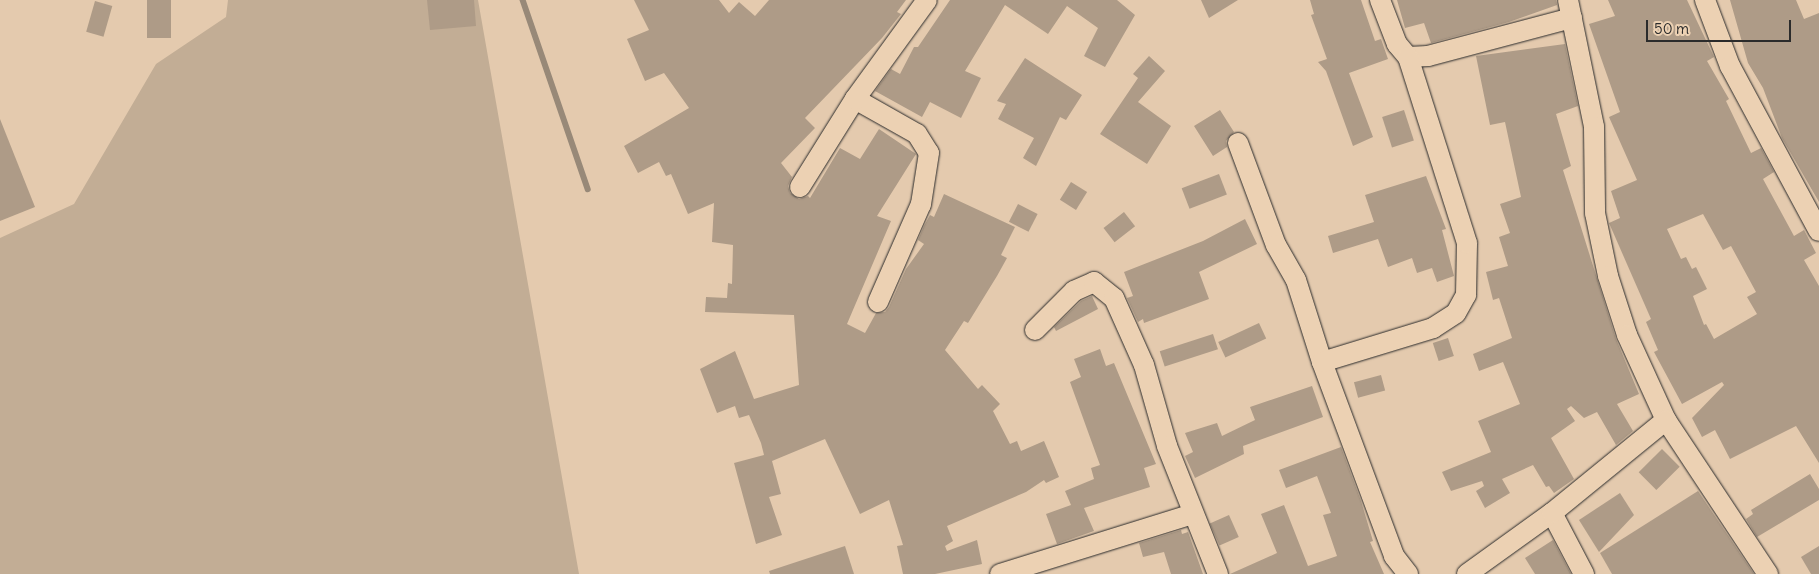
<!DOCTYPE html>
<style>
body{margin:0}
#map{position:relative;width:1819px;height:574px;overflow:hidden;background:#e4caae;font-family:Delius,sans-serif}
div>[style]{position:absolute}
.green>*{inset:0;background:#c2ad95}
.stream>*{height:5.5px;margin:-2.75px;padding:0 2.75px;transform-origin:2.75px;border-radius:2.75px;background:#988978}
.building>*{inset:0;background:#ae9b87;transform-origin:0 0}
.roads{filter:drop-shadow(0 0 1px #2b2b2b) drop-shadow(0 0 1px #2b2b2b)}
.minor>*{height:20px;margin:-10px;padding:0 10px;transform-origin:10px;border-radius:10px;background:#ecd1b3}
span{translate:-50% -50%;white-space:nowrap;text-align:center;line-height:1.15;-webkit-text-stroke:4px #ecd1b3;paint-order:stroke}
.scale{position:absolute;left:1646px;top:20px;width:145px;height:22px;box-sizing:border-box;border:2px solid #2b2b2b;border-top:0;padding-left:6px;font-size:15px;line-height:18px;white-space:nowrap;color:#2b2b2b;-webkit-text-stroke:4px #ecd1b3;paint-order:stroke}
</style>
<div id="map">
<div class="green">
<div style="clip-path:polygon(228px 0,478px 0,579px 574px,0 574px,0 238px,74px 204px,156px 64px,226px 17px)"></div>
</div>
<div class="stream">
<div style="left:523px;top:0;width:200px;rotate:71deg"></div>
</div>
<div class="building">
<div style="left:147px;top:0;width:24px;height:38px"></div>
<div style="clip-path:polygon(427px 0,474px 0,476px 26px,430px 30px)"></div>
<div style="clip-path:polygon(634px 0,719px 0,729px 13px,739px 2px,755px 16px,769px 0,906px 0,897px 12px,901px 14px,882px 38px,805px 118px,815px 128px,781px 163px,792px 177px,788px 186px,790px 193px,799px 199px,808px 196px,810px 198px,840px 148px,860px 159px,879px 129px,916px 154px,877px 216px,891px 221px,847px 324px,865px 333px,876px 313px,885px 312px,889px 307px,906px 269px,924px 244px,918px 240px,924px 226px,930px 215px,934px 217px,944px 194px,1015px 227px,1001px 255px,1007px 258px,997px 276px,968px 323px,964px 321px,945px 350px,978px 389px,982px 385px,1000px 404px,993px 411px,1010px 444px,1017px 441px,1021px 451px,1044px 441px,1059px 477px,1046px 483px,1044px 480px,1026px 492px,947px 526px,953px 541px,945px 546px,947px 551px,977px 540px,982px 564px,935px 574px,903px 574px,897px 546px,903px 545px,889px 500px,860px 514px,825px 439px,772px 461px,781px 494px,769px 497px,782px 535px,756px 544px,734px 463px,764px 455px,761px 443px,749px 415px,739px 418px,735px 406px,717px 413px,700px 369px,735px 351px,754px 399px,799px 385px,794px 315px,705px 312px,706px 297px,727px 298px,728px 283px,732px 284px,733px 245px,712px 242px,714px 203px,688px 214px,671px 174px,666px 176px,659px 162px,638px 173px,624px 146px,689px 108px,664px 73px,645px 81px,627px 39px,649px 30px)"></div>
<div style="clip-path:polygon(950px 0,1117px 0,1135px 15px,1105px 67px,1084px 56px,1098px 28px,1067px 6px,1048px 34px,1005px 5px,965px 71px,981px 78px,961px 118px,930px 102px,922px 117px,875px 91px,891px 69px,900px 74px,914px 47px,918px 47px)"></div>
<div style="clip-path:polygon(1201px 0,1238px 0,1209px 18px)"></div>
<div style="clip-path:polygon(1310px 0,1361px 0,1375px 41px,1381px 39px,1388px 59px,1349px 73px,1373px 137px,1353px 146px,1326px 71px,1318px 62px,1327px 59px,1311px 15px,1314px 14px)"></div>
<div style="clip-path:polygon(1397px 0,1556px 0,1557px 5px,1509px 22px,1431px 43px,1424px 23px,1405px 28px)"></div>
<div style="clip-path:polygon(evenodd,1608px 0,1687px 0,1714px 57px,1707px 61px,1729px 99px,1726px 101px,1751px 153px,1761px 148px,1774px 172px,1763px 179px,1794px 236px,1804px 230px,1816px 253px,1804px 260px,1819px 286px,1819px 463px,1796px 426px,1730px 459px,1715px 430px,1702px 437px,1692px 418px,1724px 385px,1722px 382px,1682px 404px,1654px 352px,1658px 350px,1646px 322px,1651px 319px,1609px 223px,1620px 218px,1611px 191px,1637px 180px,1609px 117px,1620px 112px,1589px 24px,1615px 16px,1608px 0,1703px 214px,1723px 250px,1731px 246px,1756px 292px,1747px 297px,1757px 314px,1714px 339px,1706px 324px,1704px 325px,1693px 296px,1707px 289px,1696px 267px,1692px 269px,1686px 257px,1681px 259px,1667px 229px,1703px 214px)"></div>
<div style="clip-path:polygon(1730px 0,1796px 0,1804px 19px,1819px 13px,1819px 202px,1782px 138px,1763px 88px,1748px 63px)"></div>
<div style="left:95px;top:1px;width:18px;height:32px;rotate:16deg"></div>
<div style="clip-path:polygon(1565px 44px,1578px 106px,1556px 114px,1571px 166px,1563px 170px,1616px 339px,1639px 394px,1617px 404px,1633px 431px,1616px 445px,1597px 412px,1584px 418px,1571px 406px,1567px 409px,1575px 421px,1551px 438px,1574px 479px,1554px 493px,1549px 486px,1546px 487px,1533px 465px,1502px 479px,1510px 493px,1485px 508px,1476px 491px,1484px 486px,1482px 481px,1451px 491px,1442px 472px,1491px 452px,1478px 421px,1520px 404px,1503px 362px,1479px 371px,1473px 354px,1512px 338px,1499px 298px,1493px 300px,1486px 272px,1508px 266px,1499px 237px,1510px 233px,1500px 204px,1521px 197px,1505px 122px,1490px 125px,1476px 56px)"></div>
<div style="clip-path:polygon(1149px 56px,1165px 71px,1138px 102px,1171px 126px,1147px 164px,1100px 134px,1138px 78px,1133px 74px)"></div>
<div style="clip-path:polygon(1025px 58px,1082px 95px,1066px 120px,1060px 117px,1036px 166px,1023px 158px,1034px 138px,998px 119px,1006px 104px,997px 101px)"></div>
<div style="clip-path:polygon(1220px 110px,1234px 132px,1226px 141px,1227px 147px,1213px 156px,1194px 126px)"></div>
<div style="left:1404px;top:110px;width:32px;height:23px;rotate:72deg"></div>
<div style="clip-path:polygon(0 119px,35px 207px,0 221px)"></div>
<div style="left:1219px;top:174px;width:22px;height:40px;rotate:69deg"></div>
<div style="clip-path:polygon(1426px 176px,1446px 229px,1442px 230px,1454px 276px,1437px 282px,1432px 268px,1417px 273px,1412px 258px,1388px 267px,1378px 239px,1333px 253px,1328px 236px,1374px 222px,1365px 195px)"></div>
<div style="left:1071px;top:182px;width:19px;height:21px;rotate:32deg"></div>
<div style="left:1018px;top:204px;width:22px;height:20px;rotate:27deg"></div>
<div style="left:1124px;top:212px;width:18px;height:26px;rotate:52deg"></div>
<div style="clip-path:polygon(1245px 219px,1257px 244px,1199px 272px,1209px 299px,1144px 323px,1143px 319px,1138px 322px,1127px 298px,1133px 296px,1124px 272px,1203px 241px)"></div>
<div style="clip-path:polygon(1092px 296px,1098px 309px,1056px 331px,1054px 327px,1081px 301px)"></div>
<div style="left:1259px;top:323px;width:17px;height:45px;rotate:65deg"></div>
<div style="left:1213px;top:334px;width:16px;height:56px;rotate:72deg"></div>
<div style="left:1448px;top:338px;width:19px;height:16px;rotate:72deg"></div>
<div style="clip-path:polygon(1100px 349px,1106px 366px,1114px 363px,1156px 464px,1144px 468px,1150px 487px,1084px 508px,1094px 531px,1057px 544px,1046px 514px,1071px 505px,1065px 491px,1094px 479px,1091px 468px,1100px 465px,1070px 382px,1081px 377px,1074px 359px)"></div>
<div style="left:1381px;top:375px;width:16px;height:28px;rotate:75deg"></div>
<div style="clip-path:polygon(1312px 386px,1323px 417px,1243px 446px,1244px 454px,1195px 478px,1185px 456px,1193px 452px,1185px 433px,1217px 423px,1222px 436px,1255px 420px,1250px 407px)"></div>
<div style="clip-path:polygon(1341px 447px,1361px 501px,1373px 541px,1370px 542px,1384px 574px,1230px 574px,1277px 553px,1261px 514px,1284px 505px,1308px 566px,1337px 556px,1323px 515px,1331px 513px,1317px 476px,1286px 488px,1279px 470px)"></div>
<div style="left:1662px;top:449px;width:25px;height:33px;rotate:45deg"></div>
<div style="clip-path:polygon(1810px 474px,1819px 489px,1819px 500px,1757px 537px,1746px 519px,1753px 514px,1751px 510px)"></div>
<div style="clip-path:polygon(1698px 491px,1754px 574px,1612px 574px,1600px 553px)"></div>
<div style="clip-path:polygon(1620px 493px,1634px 515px,1599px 552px,1579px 520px)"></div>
<div style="left:1229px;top:515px;width:24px;height:21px;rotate:66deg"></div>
<div style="clip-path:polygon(1181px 530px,1182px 534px,1188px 532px,1203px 574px,1171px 574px,1164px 552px,1143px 557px,1139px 543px)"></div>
<div style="clip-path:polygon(1553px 540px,1571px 574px,1535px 574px,1525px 558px)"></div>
<div style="clip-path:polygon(845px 546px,854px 574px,770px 574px,769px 571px)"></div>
<div style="clip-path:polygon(1819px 546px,1819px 574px,1811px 574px,1801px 557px)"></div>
</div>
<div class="roads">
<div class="minor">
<div style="left:1380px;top:0;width:47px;rotate:68.9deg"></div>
<div style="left:1397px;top:44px;width:17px;rotate:50deg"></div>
<div style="left:1408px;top:57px;width:20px;rotate:-3deg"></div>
<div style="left:1428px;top:56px;width:149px;rotate:-14.8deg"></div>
<div style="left:1568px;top:0;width:130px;rotate:78.4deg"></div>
<div style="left:1594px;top:127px;width:86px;rotate:89.3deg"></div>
<div style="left:1595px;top:213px;width:64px;rotate:78.3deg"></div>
<div style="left:1608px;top:276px;width:62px;rotate:72.1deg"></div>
<div style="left:1627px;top:335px;width:94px;rotate:65.4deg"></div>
<div style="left:1666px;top:420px;width:185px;rotate:56.5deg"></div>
<div style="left:1705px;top:0;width:71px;rotate:69.3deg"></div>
<div style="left:1730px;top:66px;width:187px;rotate:61.7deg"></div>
<div style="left:855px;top:99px;width:71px;rotate:29.4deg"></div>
<div style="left:917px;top:134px;width:22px;rotate:58deg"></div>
<div style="left:929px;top:153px;width:52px;rotate:98.9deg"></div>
<div style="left:921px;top:204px;width:107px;rotate:113.7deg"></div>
<div style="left:1238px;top:143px;width:109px;rotate:69.6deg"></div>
<div style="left:1276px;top:245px;width:40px;rotate:60.3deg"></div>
<div style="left:1296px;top:280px;width:86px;rotate:72.4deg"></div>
<div style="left:1322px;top:362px;width:207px;rotate:69.6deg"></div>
<div style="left:1394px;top:556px;width:23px;rotate:52deg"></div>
<div style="left:800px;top:187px;width:104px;rotate:-58deg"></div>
<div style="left:855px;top:99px;width:122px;rotate:-54deg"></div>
<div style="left:1035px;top:330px;width:55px;rotate:-45deg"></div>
<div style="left:1074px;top:291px;width:22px;rotate:-24deg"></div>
<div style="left:1094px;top:282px;width:26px;rotate:39deg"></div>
<div style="left:1114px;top:298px;width:73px;rotate:65.9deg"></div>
<div style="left:1144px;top:365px;width:84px;rotate:74.1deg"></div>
<div style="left:1167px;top:446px;width:138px;rotate:68.3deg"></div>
<div style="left:1322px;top:362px;width:116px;rotate:-17deg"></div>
<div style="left:1433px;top:328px;width:27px;rotate:-33deg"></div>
<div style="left:1456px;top:313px;width:21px;rotate:-61deg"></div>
<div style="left:1466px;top:295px;width:52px;rotate:-88.9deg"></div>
<div style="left:1467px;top:243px;width:195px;rotate:-107.6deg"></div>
<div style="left:1552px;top:513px;width:69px;rotate:62.3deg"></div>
<div style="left:1000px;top:574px;width:202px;rotate:-17.3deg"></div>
<div style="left:1467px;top:574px;width:105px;rotate:-35.7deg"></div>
<div style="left:1552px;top:513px;width:147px;rotate:-39.2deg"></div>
</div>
</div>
<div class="scale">50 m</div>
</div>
